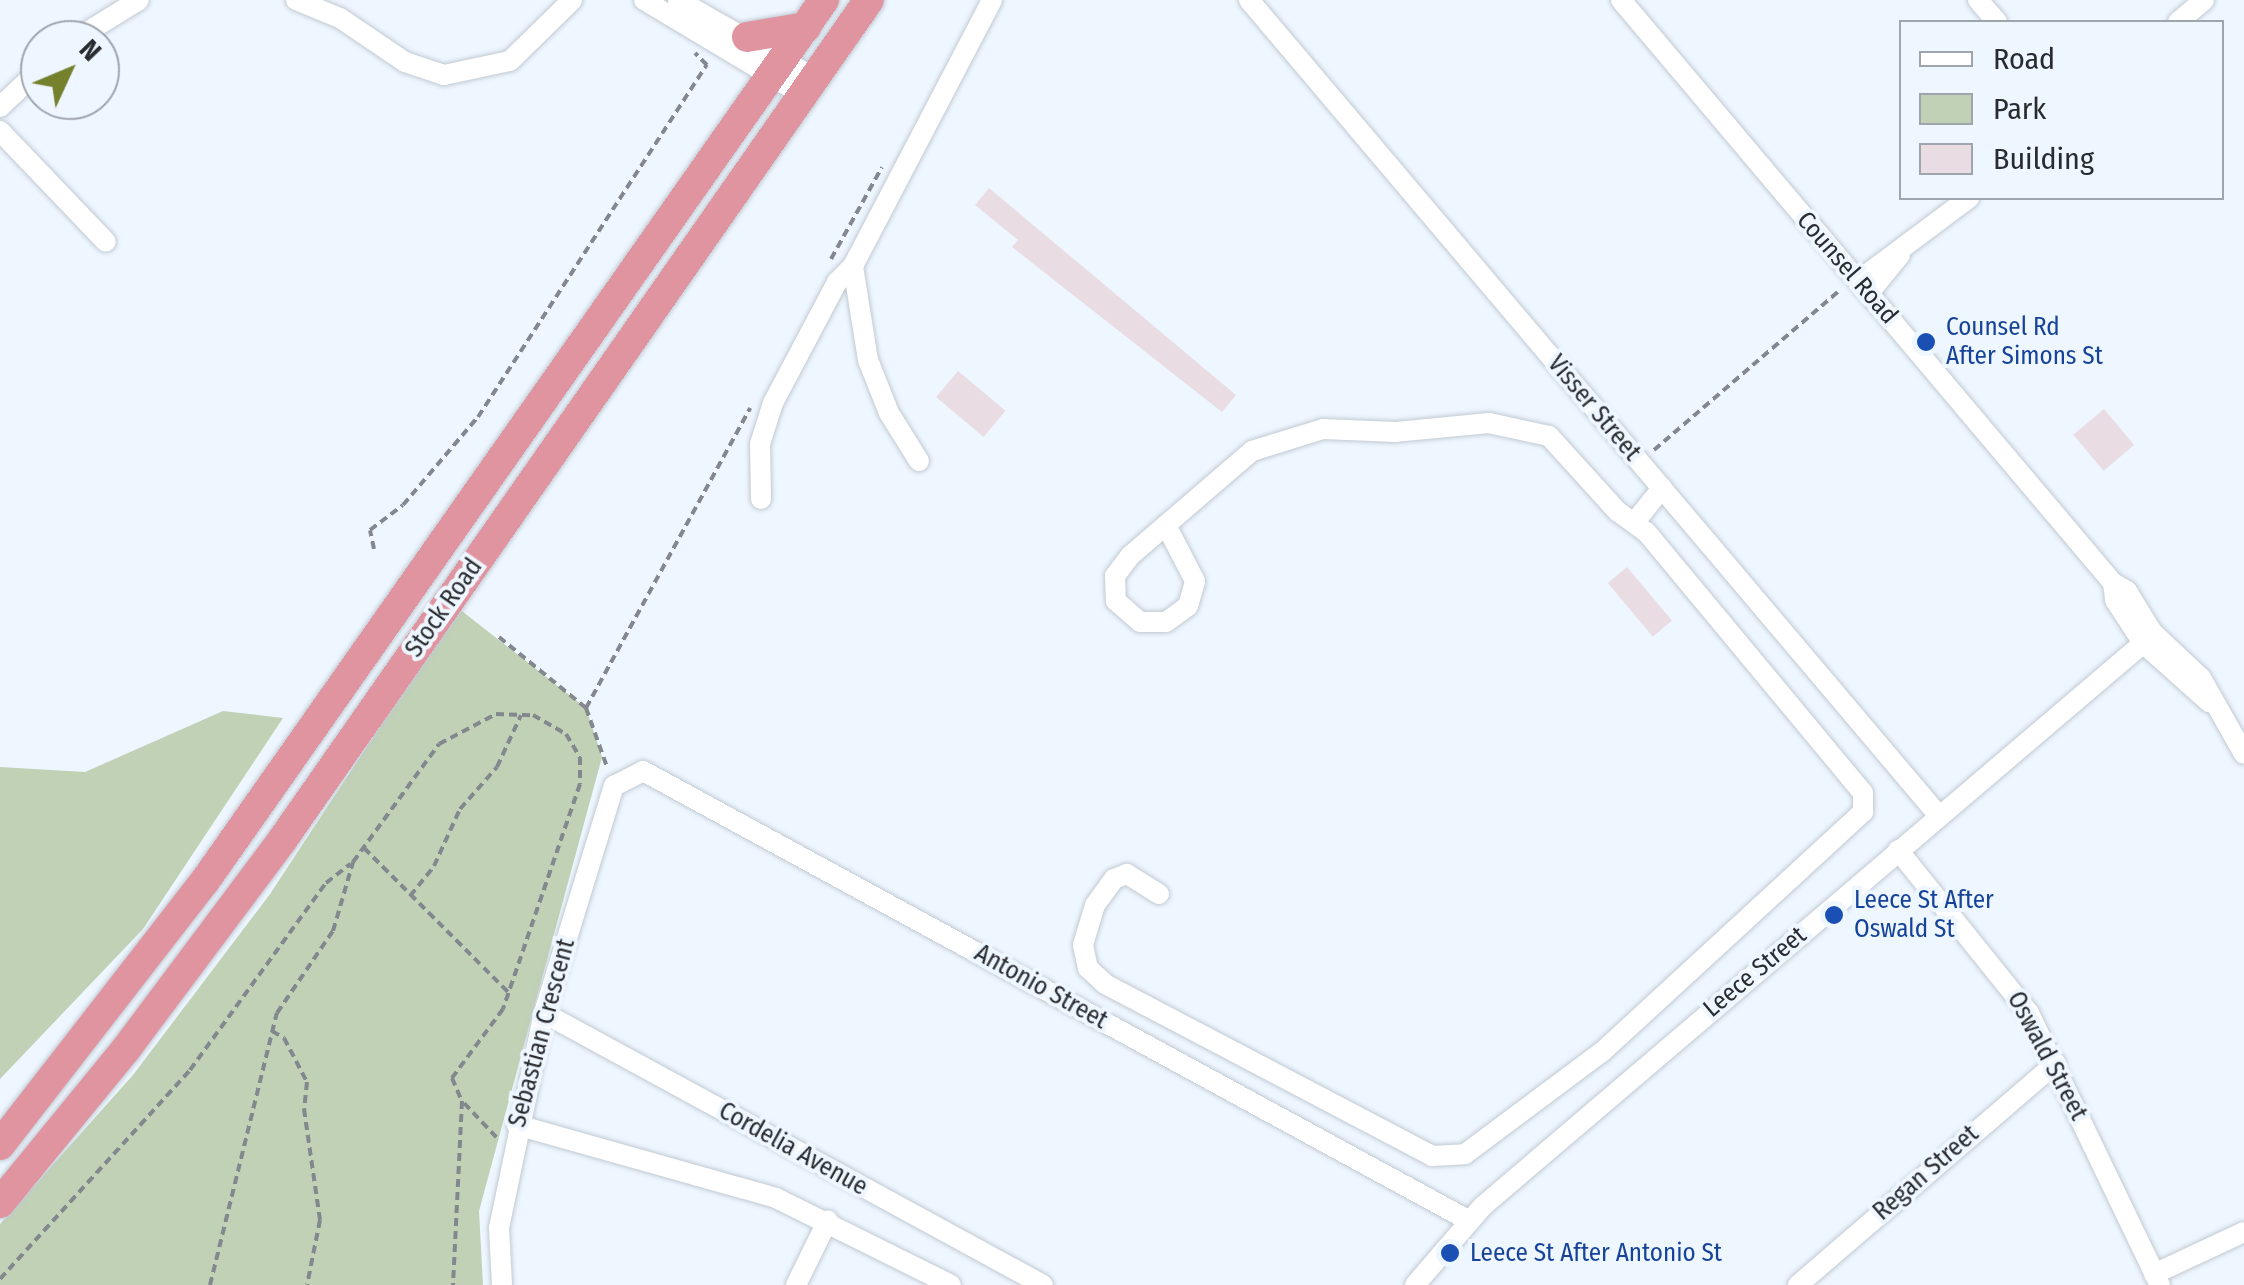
<!DOCTYPE html>
<style>
body{margin:0}
#map{position:relative;width:2244px;height:1285px;overflow:hidden;background:#eef6ff;font-family:"Fira Sans Condensed",sans-serif}
div>[style]{position:absolute}
.green>*{inset:0;background:#c0d1b5}
.building>*{inset:0;background:#e9dde3;transform-origin:0 0}
.path>*{height:4px;margin-top:-2px;transform-origin:0;background:repeating-linear-gradient(90deg,#83888e 0 8px,transparent 0 13px)}
.roads{filter:drop-shadow(0 0 2px #c1cad2) drop-shadow(0 0 2px #c1cad2)}
.minor>*{height:20px;margin:-10px;padding:0 10px;transform-origin:10px;border-radius:10px;background:#fff}
.highway>*{height:30px;margin:-15px;padding:0 15px;transform-origin:15px;border-radius:15px;background:#df94a0}
.dots>*{width:28px;height:28px;translate:-50% -50%;box-sizing:border-box;border:5px solid #eef6ff;border-radius:50%}
span{translate:-50% -50%;white-space:nowrap;text-align:center;line-height:1.15;-webkit-text-stroke:8px #eef6ff;paint-order:stroke}
.street-label{font-size:25px;color:#292c2f}
.transit-label{font-size:25px;color:#164399}
.left{translate:0 -50%;text-align:left}
.legend{position:absolute;left:1899px;top:20px;width:325px;height:180px;box-sizing:border-box;background:#eef6ff;border:2px solid #9fa5ac;margin:0;padding:12px 18px;list-style:none;font-size:30px;color:#292c2f}
.legend li{display:flex;align-items:center;gap:20px;height:50px}
.legend b{width:50px;border:2px solid #9fa5ac}
.north{position:absolute;left:20px;top:20px;width:100px;height:100px;box-sizing:border-box;background:#eef6ff;border:2px solid #9fa5ac;border-radius:50%;rotate:46deg;font-size:28px;font-weight:700;line-height:40px;text-align:center;color:#292c2f}
.north::after{content:'';display:block;margin:auto;width:35px;height:45px;background:#76812d;clip-path:polygon(50% 0,100% 100%,50% 72%,0 100%)}
</style>
<div id="map">
<div class="green">
<div style="clip-path:polygon(458px 608px,586px 708px,602px 757px,479px 1211px,483px 1285px,0 1285px,0 1224px,133px 1075px,270px 894px)"></div>
<div style="clip-path:polygon(223px 711px,283px 718px,143px 929px,0 1079px,0 767px,85px 772px)"></div>
</div>
<div class="building">
<div style="clip-path:polygon(989px 188px,1236px 395px,1222px 412px,1012px 247px,1018px 240px,975px 205px)"></div>
<div style="left:958px;top:371px;width:62px;height:34px;rotate:40deg"></div>
<div style="left:2104px;top:409px;width:47px;height:40px;rotate:50deg"></div>
<div style="left:1627px;top:567px;width:70px;height:25px;rotate:50deg"></div>
</div>
<div class="path">
<div style="left:831px;top:259px;width:105px;rotate:-61deg"></div>
<div style="left:1654px;top:450px;width:245px;rotate:-40.7deg"></div>
<div style="left:374px;top:549px;width:19px;rotate:-102deg"></div>
<div style="left:370px;top:530px;width:41px;rotate:-37.1deg"></div>
<div style="left:403px;top:505px;width:116px;rotate:-49.6deg"></div>
<div style="left:478px;top:417px;width:420px;rotate:-57deg"></div>
<div style="left:707px;top:65px;width:17px;rotate:-135deg"></div>
<div style="left:499px;top:637px;width:112px;rotate:39.2deg"></div>
<div style="left:586px;top:708px;width:63px;rotate:70.4deg"></div>
<div style="left:586px;top:708px;width:342px;rotate:-61.3deg"></div>
<div style="left:364px;top:848px;width:205px;rotate:45deg"></div>
<div style="left:410px;top:896px;width:38px;rotate:-51deg"></div>
<div style="left:434px;top:866px;width:63px;rotate:-65.5deg"></div>
<div style="left:460px;top:809px;width:56px;rotate:-48.6deg"></div>
<div style="left:497px;top:767px;width:57px;rotate:-65.2deg"></div>
<div style="left:272px;top:1031px;width:14px;rotate:30deg"></div>
<div style="left:284px;top:1038px;width:50px;rotate:62.4deg"></div>
<div style="left:307px;top:1082px;width:27px;rotate:96deg"></div>
<div style="left:304px;top:1109px;width:112px;rotate:81.8deg"></div>
<div style="left:320px;top:1220px;width:66px;rotate:101.3deg"></div>
<div style="left:464px;top:1103px;width:50px;rotate:46.6deg"></div>
<div style="left:0;top:1279px;width:282px;rotate:-47.7deg"></div>
<div style="left:190px;top:1070px;width:231px;rotate:-54deg"></div>
<div style="left:326px;top:883px;width:31px;rotate:-38deg"></div>
<div style="left:210px;top:1285px;width:280px;rotate:-76.2deg"></div>
<div style="left:277px;top:1013px;width:99px;rotate:-55.7deg"></div>
<div style="left:333px;top:931px;width:72px;rotate:-73.8deg"></div>
<div style="left:353px;top:862px;width:146px;rotate:-53.9deg"></div>
<div style="left:439px;top:744px;width:64px;rotate:-27.8deg"></div>
<div style="left:496px;top:714px;width:37px;rotate:2deg"></div>
<div style="left:533px;top:715px;width:38px;rotate:30deg"></div>
<div style="left:566px;top:734px;width:27px;rotate:59deg"></div>
<div style="left:580px;top:757px;width:27px;rotate:90deg"></div>
<div style="left:580px;top:784px;width:238px;rotate:108.9deg"></div>
<div style="left:503px;top:1009px;width:86px;rotate:126.5deg"></div>
<div style="left:452px;top:1078px;width:25px;rotate:67deg"></div>
<div style="left:462px;top:1101px;width:184px;rotate:92.8deg"></div>
</div>
<div class="roads">
<div class="minor">
<div style="left:296px;top:0;width:48px;rotate:22.2deg"></div>
<div style="left:340px;top:18px;width:78px;rotate:34.1deg"></div>
<div style="left:405px;top:62px;width:41px;rotate:18.4deg"></div>
<div style="left:444px;top:75px;width:67px;rotate:-12deg"></div>
<div style="left:510px;top:61px;width:87px;rotate:-44.5deg"></div>
<div style="left:644px;top:0;width:185px;rotate:30.9deg"></div>
<div style="left:678px;top:0;width:157px;rotate:29.8deg"></div>
<div style="left:1249px;top:0;width:1069px;rotate:49.78deg"></div>
<div style="left:1621px;top:0;width:763px;rotate:49.84deg"></div>
<div style="left:2113px;top:583px;width:16px;rotate:30deg"></div>
<div style="left:2127px;top:591px;width:48px;rotate:58.6deg"></div>
<div style="left:2152px;top:632px;width:67px;rotate:43.2deg"></div>
<div style="left:2201px;top:678px;width:87px;rotate:60.5deg"></div>
<div style="left:1978px;top:0;width:29px;rotate:49deg"></div>
<div style="left:2178px;top:22px;width:34px;rotate:-40deg"></div>
<div style="left:74px;top:40px;width:76px;rotate:-31.6deg"></div>
<div style="left:0;top:107px;width:55px;rotate:-43.5deg"></div>
<div style="left:0;top:131px;width:153px;rotate:46.3deg"></div>
<div style="left:1858px;top:281px;width:139px;rotate:-36.8deg"></div>
<div style="left:1869px;top:293px;width:49px;rotate:-50.8deg"></div>
<div style="left:919px;top:461px;width:57px;rotate:-122deg"></div>
<div style="left:889px;top:413px;width:57px;rotate:-111.6deg"></div>
<div style="left:868px;top:360px;width:95px;rotate:-99.1deg"></div>
<div style="left:853px;top:266px;width:300px;rotate:-62.4deg"></div>
<div style="left:761px;top:499px;width:55px;rotate:-91deg"></div>
<div style="left:760px;top:444px;width:43px;rotate:-72.4deg"></div>
<div style="left:773px;top:403px;width:137px;rotate:-62.1deg"></div>
<div style="left:837px;top:282px;width:23px;rotate:-45deg"></div>
<div style="left:1634px;top:523px;width:45px;rotate:-51.3deg"></div>
<div style="left:2113px;top:583px;width:17px;rotate:83deg"></div>
<div style="left:2115px;top:600px;width:51px;rotate:56.9deg"></div>
<div style="left:2143px;top:643px;width:89px;rotate:41.8deg"></div>
<div style="left:1898px;top:850px;width:209px;rotate:51.2deg"></div>
<div style="left:2029px;top:1013px;width:302px;rotate:64.3deg"></div>
<div style="left:1159px;top:894px;width:38px;rotate:-148deg"></div>
<div style="left:1127px;top:874px;width:14px;rotate:159deg"></div>
<div style="left:1114px;top:879px;width:32px;rotate:126deg"></div>
<div style="left:1095px;top:905px;width:42px;rotate:106.7deg"></div>
<div style="left:1083px;top:945px;width:24px;rotate:78deg"></div>
<div style="left:1088px;top:968px;width:23px;rotate:43deg"></div>
<div style="left:1105px;top:984px;width:369px;rotate:27.7deg"></div>
<div style="left:1432px;top:1156px;width:33px;rotate:-3deg"></div>
<div style="left:1465px;top:1154px;width:171px;rotate:-36.7deg"></div>
<div style="left:1602px;top:1052px;width:355px;rotate:-42.6deg"></div>
<div style="left:1863px;top:812px;width:19px;rotate:-90deg"></div>
<div style="left:1863px;top:793px;width:339px;rotate:-129.7deg"></div>
<div style="left:1646px;top:532px;width:34px;rotate:-144deg"></div>
<div style="left:1618px;top:512px;width:103px;rotate:-132.2deg"></div>
<div style="left:1549px;top:436px;width:61px;rotate:-167.8deg"></div>
<div style="left:1489px;top:423px;width:93px;rotate:174.5deg"></div>
<div style="left:1396px;top:432px;width:73px;rotate:-177.6deg"></div>
<div style="left:1323px;top:429px;width:74px;rotate:162.8deg"></div>
<div style="left:1252px;top:451px;width:161px;rotate:139.3deg"></div>
<div style="left:1130px;top:556px;width:25px;rotate:127deg"></div>
<div style="left:1115px;top:576px;width:25px;rotate:88deg"></div>
<div style="left:1116px;top:601px;width:32px;rotate:41deg"></div>
<div style="left:1140px;top:622px;width:26px"></div>
<div style="left:1166px;top:622px;width:27px;rotate:-36deg"></div>
<div style="left:1188px;top:606px;width:26px;rotate:-74deg"></div>
<div style="left:1195px;top:581px;width:63px;rotate:-117.4deg"></div>
<div style="left:544px;top:1013px;width:568px;rotate:28.59deg"></div>
<div style="left:517px;top:1125px;width:269px;rotate:15.7deg"></div>
<div style="left:776px;top:1198px;width:195px;rotate:26.4deg"></div>
<div style="left:2154px;top:1274px;width:99px;rotate:-25deg"></div>
<div style="left:502px;top:1285px;width:57px;rotate:-93deg"></div>
<div style="left:499px;top:1228px;width:220px;rotate:-78.2deg"></div>
<div style="left:544px;top:1013px;width:238px;rotate:-72.9deg"></div>
<div style="left:614px;top:786px;width:33px;rotate:-27deg"></div>
<div style="left:643px;top:771px;width:939px;rotate:28.56deg"></div>
<div style="left:796px;top:1285px;width:72px;rotate:-63.8deg"></div>
<div style="left:1415px;top:1285px;width:104px;rotate:-49.3deg"></div>
<div style="left:1483px;top:1206px;width:882px;rotate:-40.45deg"></div>
<div style="left:1798px;top:1285px;width:340px;rotate:-40.7deg"></div>
</div>
<div class="highway">
<div style="left:747px;top:37px;width:60px;rotate:-9.6deg"></div>
<div style="left:0;top:1145px;width:334px;rotate:-52.2deg"></div>
<div style="left:205px;top:881px;width:1077px;rotate:-54.91deg"></div>
<div style="left:0;top:1203px;width:199px;rotate:-50.7deg"></div>
<div style="left:126px;top:1049px;width:262px;rotate:-53.2deg"></div>
<div style="left:283px;top:839px;width:1023px;rotate:-55.07deg"></div>
</div>
</div>
<div class="dots">
<div style="left:1926px;top:342px;background:#1a4fb4"></div>
<div style="left:1834px;top:915px;background:#1a4fb4"></div>
<div style="left:1450px;top:1253px;background:#1a4fb4"></div>
</div>
<div class="street-label">
<span style="left:1847px;top:268px;rotate:49deg">Counsel Road</span>
<span style="left:1594px;top:408px;rotate:50deg">Visser Street</span>
<span style="left:444px;top:608px;rotate:-55deg">Stock Road</span>
<span style="left:1755px;top:972px;rotate:-40deg">Leece Street</span>
<span style="left:1041px;top:987px;rotate:29deg">Antonio Street</span>
<span style="left:542px;top:1033px;rotate:-75deg">Sebastian Crescent</span>
<span style="left:2047px;top:1056px;rotate:62deg">Oswald Street</span>
<span style="left:793px;top:1149px;rotate:29deg">Cordelia Avenue</span>
<span style="left:1926px;top:1173px;rotate:-41deg">Regan Street</span>
</div>
<div class="transit-label">
<span class="left" style="left:1946px;top:342px">Counsel Rd<br>After Simons St</span>
<span class="left" style="left:1854px;top:915px">Leece St After<br>Oswald St</span>
<span class="left" style="left:1470px;top:1253px">Leece St After Antonio St</span>
</div>
<ul class="legend">
<li><b style="height:12px;background:#fff"></b>Road</li>
<li><b style="height:28px;background:#c0d1b5"></b>Park</li>
<li><b style="height:28px;background:#e9dde3"></b>Building</li>
</ul>
<div class="north">N</div>
</div>
